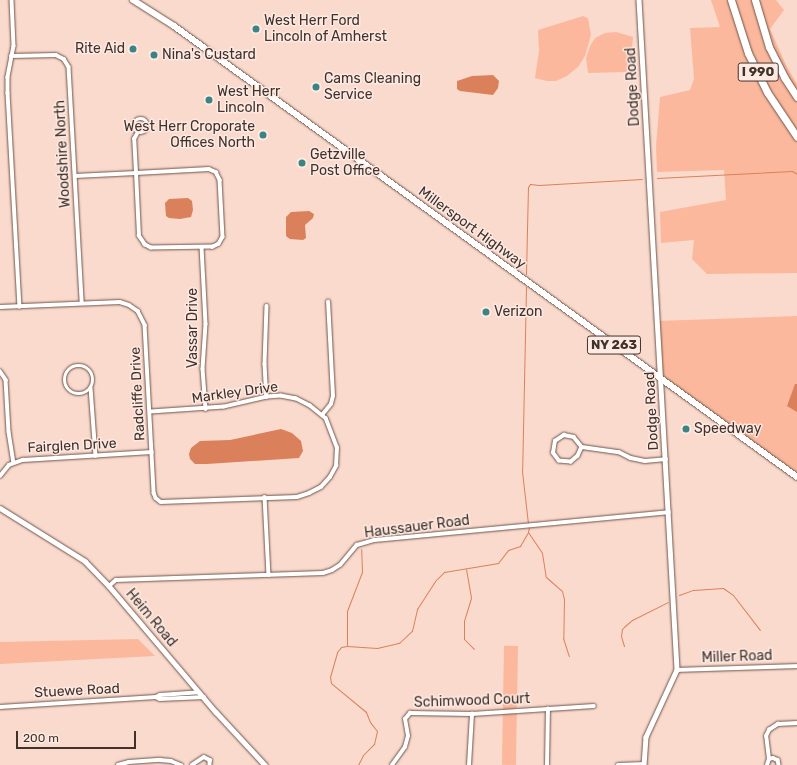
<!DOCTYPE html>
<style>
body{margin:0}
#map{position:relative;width:797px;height:765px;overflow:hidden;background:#fadacd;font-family:Rubik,sans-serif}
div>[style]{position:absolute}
.green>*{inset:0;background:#fcb89c;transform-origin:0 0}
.water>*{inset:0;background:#da815b}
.stream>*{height:1px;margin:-0.5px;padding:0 0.5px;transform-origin:0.5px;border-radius:0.5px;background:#da815b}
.roads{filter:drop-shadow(0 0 1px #6f5449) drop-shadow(0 0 1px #6f5449)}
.minor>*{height:3.5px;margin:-1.75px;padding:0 1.75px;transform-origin:1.75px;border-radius:1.75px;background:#fff}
.minor>.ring{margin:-1.75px;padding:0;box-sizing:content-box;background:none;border:3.5px solid #fff;border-radius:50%}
.tertiary>*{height:4.5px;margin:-2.25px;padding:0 2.25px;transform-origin:2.25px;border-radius:2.25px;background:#fff}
.primary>*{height:6px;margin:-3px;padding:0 3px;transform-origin:3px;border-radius:3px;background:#fff}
.motorway>*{height:7px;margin:-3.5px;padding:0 3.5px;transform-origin:3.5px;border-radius:3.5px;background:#fff}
.dots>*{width:11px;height:11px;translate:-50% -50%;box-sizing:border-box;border:2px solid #feeae2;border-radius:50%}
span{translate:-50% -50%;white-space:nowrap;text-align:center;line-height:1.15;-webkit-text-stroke:3px #feeae2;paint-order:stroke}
.shield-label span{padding:1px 3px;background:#feeae2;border:1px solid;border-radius:3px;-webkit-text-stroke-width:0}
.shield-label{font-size:13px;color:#3f322d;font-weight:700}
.poi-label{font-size:14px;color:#3f322d}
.left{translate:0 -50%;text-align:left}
.right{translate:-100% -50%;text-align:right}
.street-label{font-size:14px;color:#3f322d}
.scale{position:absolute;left:16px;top:731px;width:120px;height:18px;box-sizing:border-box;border:2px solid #3f322d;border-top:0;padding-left:5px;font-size:12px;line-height:14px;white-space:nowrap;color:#3f322d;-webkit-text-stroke:3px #feeae2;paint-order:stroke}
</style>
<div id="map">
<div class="green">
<div style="clip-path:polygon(711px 0,776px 0,784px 10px,770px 29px,787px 67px,797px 84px,797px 273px,707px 274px,692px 259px,694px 240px,661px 243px,660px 212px,726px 200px,724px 170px,657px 172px,656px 146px,660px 97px,690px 90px,694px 79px,690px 28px,720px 27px)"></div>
<div style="clip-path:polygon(583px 16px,588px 18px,591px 35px,585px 56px,578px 67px,567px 76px,556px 81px,547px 81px,535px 78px,539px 51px,538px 30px)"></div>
<div style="clip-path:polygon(616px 32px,633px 37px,630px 69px,626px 72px,588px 73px,586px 58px,590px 46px,595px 38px,605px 33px)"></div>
<div style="clip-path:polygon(797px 316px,797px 477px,661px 380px,658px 321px)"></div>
<div style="clip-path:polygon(138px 639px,155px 656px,0 664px,0 642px)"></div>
<div style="left:518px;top:646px;width:119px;height:14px;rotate:91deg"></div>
</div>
<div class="water">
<div style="clip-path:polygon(493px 75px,499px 81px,498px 88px,493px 95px,460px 91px,457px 89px,457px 81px,472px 76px)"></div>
<div style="clip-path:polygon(188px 198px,192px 201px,193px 210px,191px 217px,180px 219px,169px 218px,166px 216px,165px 203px,169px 199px)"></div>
<div style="clip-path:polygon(309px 211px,314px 214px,313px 218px,305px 225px,306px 238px,303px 240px,290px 239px,286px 236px,286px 217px,291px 212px)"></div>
<div style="clip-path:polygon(795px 384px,797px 384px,797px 412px,787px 406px)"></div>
<div style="clip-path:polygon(281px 429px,292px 433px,301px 441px,303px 451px,299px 458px,207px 464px,195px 464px,190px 459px,189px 454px,191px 448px,200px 441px,230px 440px)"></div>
</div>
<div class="stream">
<div style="left:657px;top:178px;width:135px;rotate:-3deg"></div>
<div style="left:792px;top:171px;width:6px;rotate:31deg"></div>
<div style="left:526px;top:274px;width:87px;rotate:-88.7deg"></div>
<div style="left:528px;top:187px;width:4px;rotate:-56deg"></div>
<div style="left:530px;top:184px;width:9px;rotate:6deg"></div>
<div style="left:539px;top:185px;width:103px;rotate:-3.3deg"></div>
<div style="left:526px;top:287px;width:184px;rotate:91.2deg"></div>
<div style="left:522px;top:471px;width:53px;rotate:83.5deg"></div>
<div style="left:528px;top:532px;width:25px;rotate:56deg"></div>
<div style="left:542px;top:553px;width:24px;rotate:81deg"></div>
<div style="left:546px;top:577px;width:21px;rotate:41deg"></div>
<div style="left:562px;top:591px;width:8px;rotate:76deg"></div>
<div style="left:564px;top:599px;width:39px;rotate:91deg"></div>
<div style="left:563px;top:638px;width:19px;rotate:72deg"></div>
<div style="left:466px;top:569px;width:29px;rotate:80deg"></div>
<div style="left:471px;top:598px;width:24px;rotate:107deg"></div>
<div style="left:464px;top:621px;width:18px;rotate:90deg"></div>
<div style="left:464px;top:639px;width:14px;rotate:45deg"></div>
<div style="left:679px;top:595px;width:15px;rotate:-20deg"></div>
<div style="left:693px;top:590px;width:30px;rotate:-4deg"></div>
<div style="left:723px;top:588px;width:12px;rotate:35deg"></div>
<div style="left:733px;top:595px;width:44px;rotate:52.4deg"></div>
<div style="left:347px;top:645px;width:34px;rotate:-90deg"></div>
<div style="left:347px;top:611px;width:42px;rotate:-69deg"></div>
<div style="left:362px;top:572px;width:23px;rotate:-92deg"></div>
<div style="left:624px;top:646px;width:10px;rotate:-107deg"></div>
<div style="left:621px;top:636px;width:7px;rotate:-82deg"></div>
<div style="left:622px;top:629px;width:4px;rotate:-45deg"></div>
<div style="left:625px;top:626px;width:9px;rotate:-41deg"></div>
<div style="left:632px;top:620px;width:40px;rotate:-26.6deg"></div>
<div style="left:358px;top:765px;width:11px;rotate:-63deg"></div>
<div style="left:363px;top:755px;width:16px;rotate:-45deg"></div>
<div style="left:374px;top:744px;width:13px;rotate:-77deg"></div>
<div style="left:377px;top:731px;width:11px;rotate:-128deg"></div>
<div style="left:370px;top:722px;width:11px;rotate:-112deg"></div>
<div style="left:366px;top:712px;width:45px;rotate:-140.4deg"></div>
<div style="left:331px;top:683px;width:6px;rotate:-99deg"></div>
<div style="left:330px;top:677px;width:26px;rotate:-74deg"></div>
<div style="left:337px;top:652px;width:6px;rotate:-51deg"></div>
<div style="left:341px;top:647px;width:6px;rotate:-9deg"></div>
<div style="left:347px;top:646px;width:30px;rotate:4deg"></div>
<div style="left:377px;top:648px;width:23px;rotate:-13deg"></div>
<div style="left:399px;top:643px;width:18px;rotate:-43deg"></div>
<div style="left:412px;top:631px;width:23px;rotate:-77deg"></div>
<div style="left:417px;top:609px;width:33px;rotate:-57deg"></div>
<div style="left:435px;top:581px;width:13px;rotate:-45deg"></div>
<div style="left:444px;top:572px;width:55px;rotate:-9.5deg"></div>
<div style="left:498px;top:563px;width:16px;rotate:-52deg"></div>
<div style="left:508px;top:550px;width:13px;rotate:-18deg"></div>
<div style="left:520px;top:546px;width:16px;rotate:-60deg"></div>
<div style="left:528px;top:532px;width:5px;rotate:-79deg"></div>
</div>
<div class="roads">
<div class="minor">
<div style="left:12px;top:0;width:46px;rotate:87.5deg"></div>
<div style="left:14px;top:46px;width:32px;rotate:101deg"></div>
<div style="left:8px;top:77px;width:16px;rotate:90deg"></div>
<div style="left:8px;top:93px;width:214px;rotate:86.8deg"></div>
<div style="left:11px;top:56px;width:45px;rotate:-1.3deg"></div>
<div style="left:56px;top:55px;width:9px;rotate:27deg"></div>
<div style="left:64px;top:59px;width:9px;rotate:58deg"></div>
<div style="left:69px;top:67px;width:236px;rotate:86.8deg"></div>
<div class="ring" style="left:134px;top:119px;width:10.5px;height:10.5px"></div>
<div style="left:75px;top:176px;width:61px;rotate:-2.8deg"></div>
<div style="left:136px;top:173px;width:73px;rotate:-3.1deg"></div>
<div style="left:209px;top:169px;width:8px;rotate:23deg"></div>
<div style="left:216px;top:172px;width:9px;rotate:63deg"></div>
<div style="left:220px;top:180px;width:57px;rotate:87deg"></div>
<div style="left:223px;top:237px;width:8px;rotate:120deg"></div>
<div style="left:219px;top:244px;width:7px;rotate:153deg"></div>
<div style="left:213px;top:247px;width:62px;rotate:179.1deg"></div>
<div style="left:151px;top:248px;width:7px;rotate:-153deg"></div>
<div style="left:145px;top:245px;width:11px;rotate:-124deg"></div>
<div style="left:139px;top:236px;width:63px;rotate:-92.7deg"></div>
<div style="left:136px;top:173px;width:34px;rotate:-93deg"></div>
<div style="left:134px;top:139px;width:8px;rotate:-60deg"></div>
<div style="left:202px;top:247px;width:77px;rotate:87deg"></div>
<div style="left:206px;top:324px;width:45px;rotate:93.8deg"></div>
<div style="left:203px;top:369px;width:40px;rotate:85.7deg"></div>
<div style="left:267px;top:306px;width:58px;rotate:92deg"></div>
<div style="left:265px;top:364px;width:33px;rotate:87deg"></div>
<div style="left:0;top:307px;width:120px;rotate:-2.4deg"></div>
<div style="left:120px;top:302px;width:9px;rotate:18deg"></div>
<div style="left:129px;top:305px;width:11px;rotate:34deg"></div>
<div style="left:138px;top:311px;width:16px;rotate:63deg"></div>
<div style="left:145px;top:325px;width:168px;rotate:86.9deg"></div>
<div style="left:154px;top:493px;width:5px;rotate:68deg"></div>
<div style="left:156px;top:498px;width:6px;rotate:39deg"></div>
<div style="left:161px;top:502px;width:136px;rotate:-2.1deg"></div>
<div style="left:297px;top:497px;width:13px;rotate:-18deg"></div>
<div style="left:309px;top:493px;width:13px;rotate:-27deg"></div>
<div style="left:321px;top:487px;width:13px;rotate:-48deg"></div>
<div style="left:330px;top:477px;width:13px;rotate:-61deg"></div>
<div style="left:336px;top:466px;width:18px;rotate:-87deg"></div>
<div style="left:337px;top:448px;width:31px;rotate:-111deg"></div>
<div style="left:326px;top:419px;width:21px;rotate:-141deg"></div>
<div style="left:310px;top:406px;width:16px;rotate:-153deg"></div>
<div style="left:296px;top:399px;width:15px;rotate:-169deg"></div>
<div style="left:281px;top:396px;width:14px;rotate:176deg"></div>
<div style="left:267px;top:397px;width:44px;rotate:166.9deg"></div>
<div style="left:224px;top:407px;width:73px;rotate:176.1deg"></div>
<div class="ring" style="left:65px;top:366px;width:24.5px;height:24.5px"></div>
<div style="left:0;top:371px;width:11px;rotate:56deg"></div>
<div style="left:6px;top:380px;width:52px;rotate:86.7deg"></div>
<div style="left:9px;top:432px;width:30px;rotate:81deg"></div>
<div style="left:91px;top:388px;width:68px;rotate:85.8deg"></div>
<div style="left:322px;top:415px;width:14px;rotate:-51deg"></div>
<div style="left:331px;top:404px;width:8px;rotate:-76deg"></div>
<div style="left:333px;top:396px;width:94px;rotate:-93deg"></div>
<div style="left:582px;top:447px;width:10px;rotate:114deg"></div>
<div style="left:578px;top:456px;width:9px;rotate:139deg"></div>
<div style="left:571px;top:462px;width:12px;rotate:-175deg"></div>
<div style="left:559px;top:461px;width:10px;rotate:-127deg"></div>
<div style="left:553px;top:453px;width:12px;rotate:-81deg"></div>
<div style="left:555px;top:441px;width:11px;rotate:-34deg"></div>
<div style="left:564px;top:435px;width:10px;rotate:11deg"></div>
<div style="left:574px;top:437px;width:13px;rotate:51deg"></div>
<div style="left:582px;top:447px;width:37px;rotate:8deg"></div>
<div style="left:619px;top:452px;width:13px;rotate:27deg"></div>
<div style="left:631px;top:458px;width:14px;rotate:12deg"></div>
<div style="left:645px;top:461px;width:21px;rotate:-5deg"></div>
<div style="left:0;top:476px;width:14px;rotate:-51deg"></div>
<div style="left:9px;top:465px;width:15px;rotate:-20deg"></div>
<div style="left:23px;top:460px;width:129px;rotate:-3.5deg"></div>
<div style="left:265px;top:497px;width:78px;rotate:87.1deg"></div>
<div style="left:109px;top:586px;width:9px;rotate:-41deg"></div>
<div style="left:116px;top:580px;width:207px;rotate:-1.9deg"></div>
<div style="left:323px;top:573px;width:9px;rotate:-18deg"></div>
<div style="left:332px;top:570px;width:9px;rotate:-32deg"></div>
<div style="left:340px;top:565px;width:26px;rotate:-50deg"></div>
<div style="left:357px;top:545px;width:18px;rotate:-16deg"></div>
<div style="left:374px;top:540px;width:296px;rotate:-5.4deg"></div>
<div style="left:677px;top:670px;width:120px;rotate:-1.9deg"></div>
<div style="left:156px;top:697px;width:4px;rotate:-27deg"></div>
<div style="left:160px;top:695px;width:39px;rotate:-4deg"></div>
<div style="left:0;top:707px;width:156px;rotate:-3.7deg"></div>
<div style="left:156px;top:697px;width:4px;rotate:27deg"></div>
<div style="left:160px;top:699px;width:44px;rotate:-2.6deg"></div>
<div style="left:769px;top:759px;width:23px;rotate:-97deg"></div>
<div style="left:766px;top:736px;width:7px;rotate:-63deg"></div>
<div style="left:769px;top:730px;width:11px;rotate:-34deg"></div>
<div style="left:778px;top:724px;width:19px;rotate:-3deg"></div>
<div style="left:118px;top:765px;width:11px;rotate:-15deg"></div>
<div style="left:129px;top:762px;width:31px;rotate:-4deg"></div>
<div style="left:160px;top:760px;width:11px;rotate:5deg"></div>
<div style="left:171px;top:761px;width:11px;rotate:22deg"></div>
<div style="left:192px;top:765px;width:14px;rotate:-34deg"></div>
<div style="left:204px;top:757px;width:7px;rotate:27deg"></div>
<div style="left:210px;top:760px;width:5px;rotate:90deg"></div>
<div style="left:392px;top:765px;width:22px;rotate:-54deg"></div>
<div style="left:405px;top:747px;width:11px;rotate:-75deg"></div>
<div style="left:408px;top:736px;width:17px;rotate:-100deg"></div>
<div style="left:405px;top:719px;width:8px;rotate:-50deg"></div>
<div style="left:410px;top:713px;width:62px;rotate:0.9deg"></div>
<div style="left:472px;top:714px;width:122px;rotate:-3.8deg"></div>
<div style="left:469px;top:765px;width:51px;rotate:-86.6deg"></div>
<div style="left:547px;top:765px;width:56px;rotate:-89deg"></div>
<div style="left:618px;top:765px;width:26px;rotate:-2deg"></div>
<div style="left:767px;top:765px;width:6px;rotate:-72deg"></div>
<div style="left:769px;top:759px;width:4px;rotate:-14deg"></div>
<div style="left:773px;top:758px;width:5px;rotate:22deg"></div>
<div style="left:778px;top:760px;width:5px;rotate:79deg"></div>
</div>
<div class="tertiary">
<div style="left:639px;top:0;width:671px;rotate:86.75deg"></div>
<div style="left:677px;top:670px;width:74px;rotate:114.8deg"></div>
<div style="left:646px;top:737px;width:28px;rotate:94deg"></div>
<div style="left:0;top:508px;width:100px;rotate:31.9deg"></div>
<div style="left:85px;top:561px;width:35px;rotate:46deg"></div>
<div style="left:109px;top:586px;width:165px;rotate:49.7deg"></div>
<div style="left:216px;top:712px;width:72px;rotate:47.2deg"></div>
</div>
<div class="primary">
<div style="left:133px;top:0;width:49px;rotate:32.4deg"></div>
<div style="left:174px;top:26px;width:769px;rotate:35.9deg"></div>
</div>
<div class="motorway">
<div style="left:731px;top:0;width:56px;rotate:72.2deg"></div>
<div style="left:748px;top:53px;width:43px;rotate:64deg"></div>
<div style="left:767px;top:92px;width:54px;rotate:56.3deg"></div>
<div style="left:755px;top:0;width:49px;rotate:73.4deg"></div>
<div style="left:769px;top:47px;width:34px;rotate:63deg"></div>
<div style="left:784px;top:77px;width:24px;rotate:57deg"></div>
</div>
</div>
<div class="dots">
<div style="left:256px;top:29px;background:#3c8483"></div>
<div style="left:133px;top:49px;background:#3c8483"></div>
<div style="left:154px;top:55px;background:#3c8483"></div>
<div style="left:316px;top:87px;background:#3c8483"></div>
<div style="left:209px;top:100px;background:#3c8483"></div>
<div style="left:263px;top:135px;background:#3c8483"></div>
<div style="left:302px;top:163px;background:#3c8483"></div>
<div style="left:486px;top:312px;background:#3c8483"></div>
<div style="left:686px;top:429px;background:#3c8483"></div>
</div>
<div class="shield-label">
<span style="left:758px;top:72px">I 990</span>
<span style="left:614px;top:345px">NY 263</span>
</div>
<div class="poi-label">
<span class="left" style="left:264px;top:29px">West Herr Ford<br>Lincoln of Amherst</span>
<span class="right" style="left:125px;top:49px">Rite Aid</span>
<span class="left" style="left:162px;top:55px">Nina's Custard</span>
<span class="left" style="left:324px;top:87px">Cams Cleaning<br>Service</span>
<span class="left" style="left:217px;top:100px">West Herr<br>Lincoln</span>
<span class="right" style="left:255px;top:135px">West Herr Croporate<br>Offices North</span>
<span class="left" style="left:310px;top:163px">Getzville<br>Post Office</span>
<span class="left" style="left:494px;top:312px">Verizon</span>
<span class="left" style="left:694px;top:429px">Speedway</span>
</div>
<div class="street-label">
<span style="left:633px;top:87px;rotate:-93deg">Dodge Road</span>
<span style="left:63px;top:154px;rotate:-93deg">Woodshire North</span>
<span style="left:472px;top:228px;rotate:36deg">Millersport Highway</span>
<span style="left:193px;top:328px;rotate:-90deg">Vassar Drive</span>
<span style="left:235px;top:393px;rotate:-8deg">Markley Drive</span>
<span style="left:138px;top:394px;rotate:-93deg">Radcliffe Drive</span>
<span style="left:652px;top:411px;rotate:-93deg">Dodge Road</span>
<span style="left:72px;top:446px;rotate:-3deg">Fairglen Drive</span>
<span style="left:417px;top:527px;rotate:-7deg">Haussauer Road</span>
<span style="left:151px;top:618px;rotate:50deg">Heim Road</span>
<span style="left:737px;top:657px;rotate:-2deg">Miller Road</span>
<span style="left:77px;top:691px;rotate:-3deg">Stuewe Road</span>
<span style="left:472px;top:701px;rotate:-2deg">Schimwood Court</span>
</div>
<div class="scale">200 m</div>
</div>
